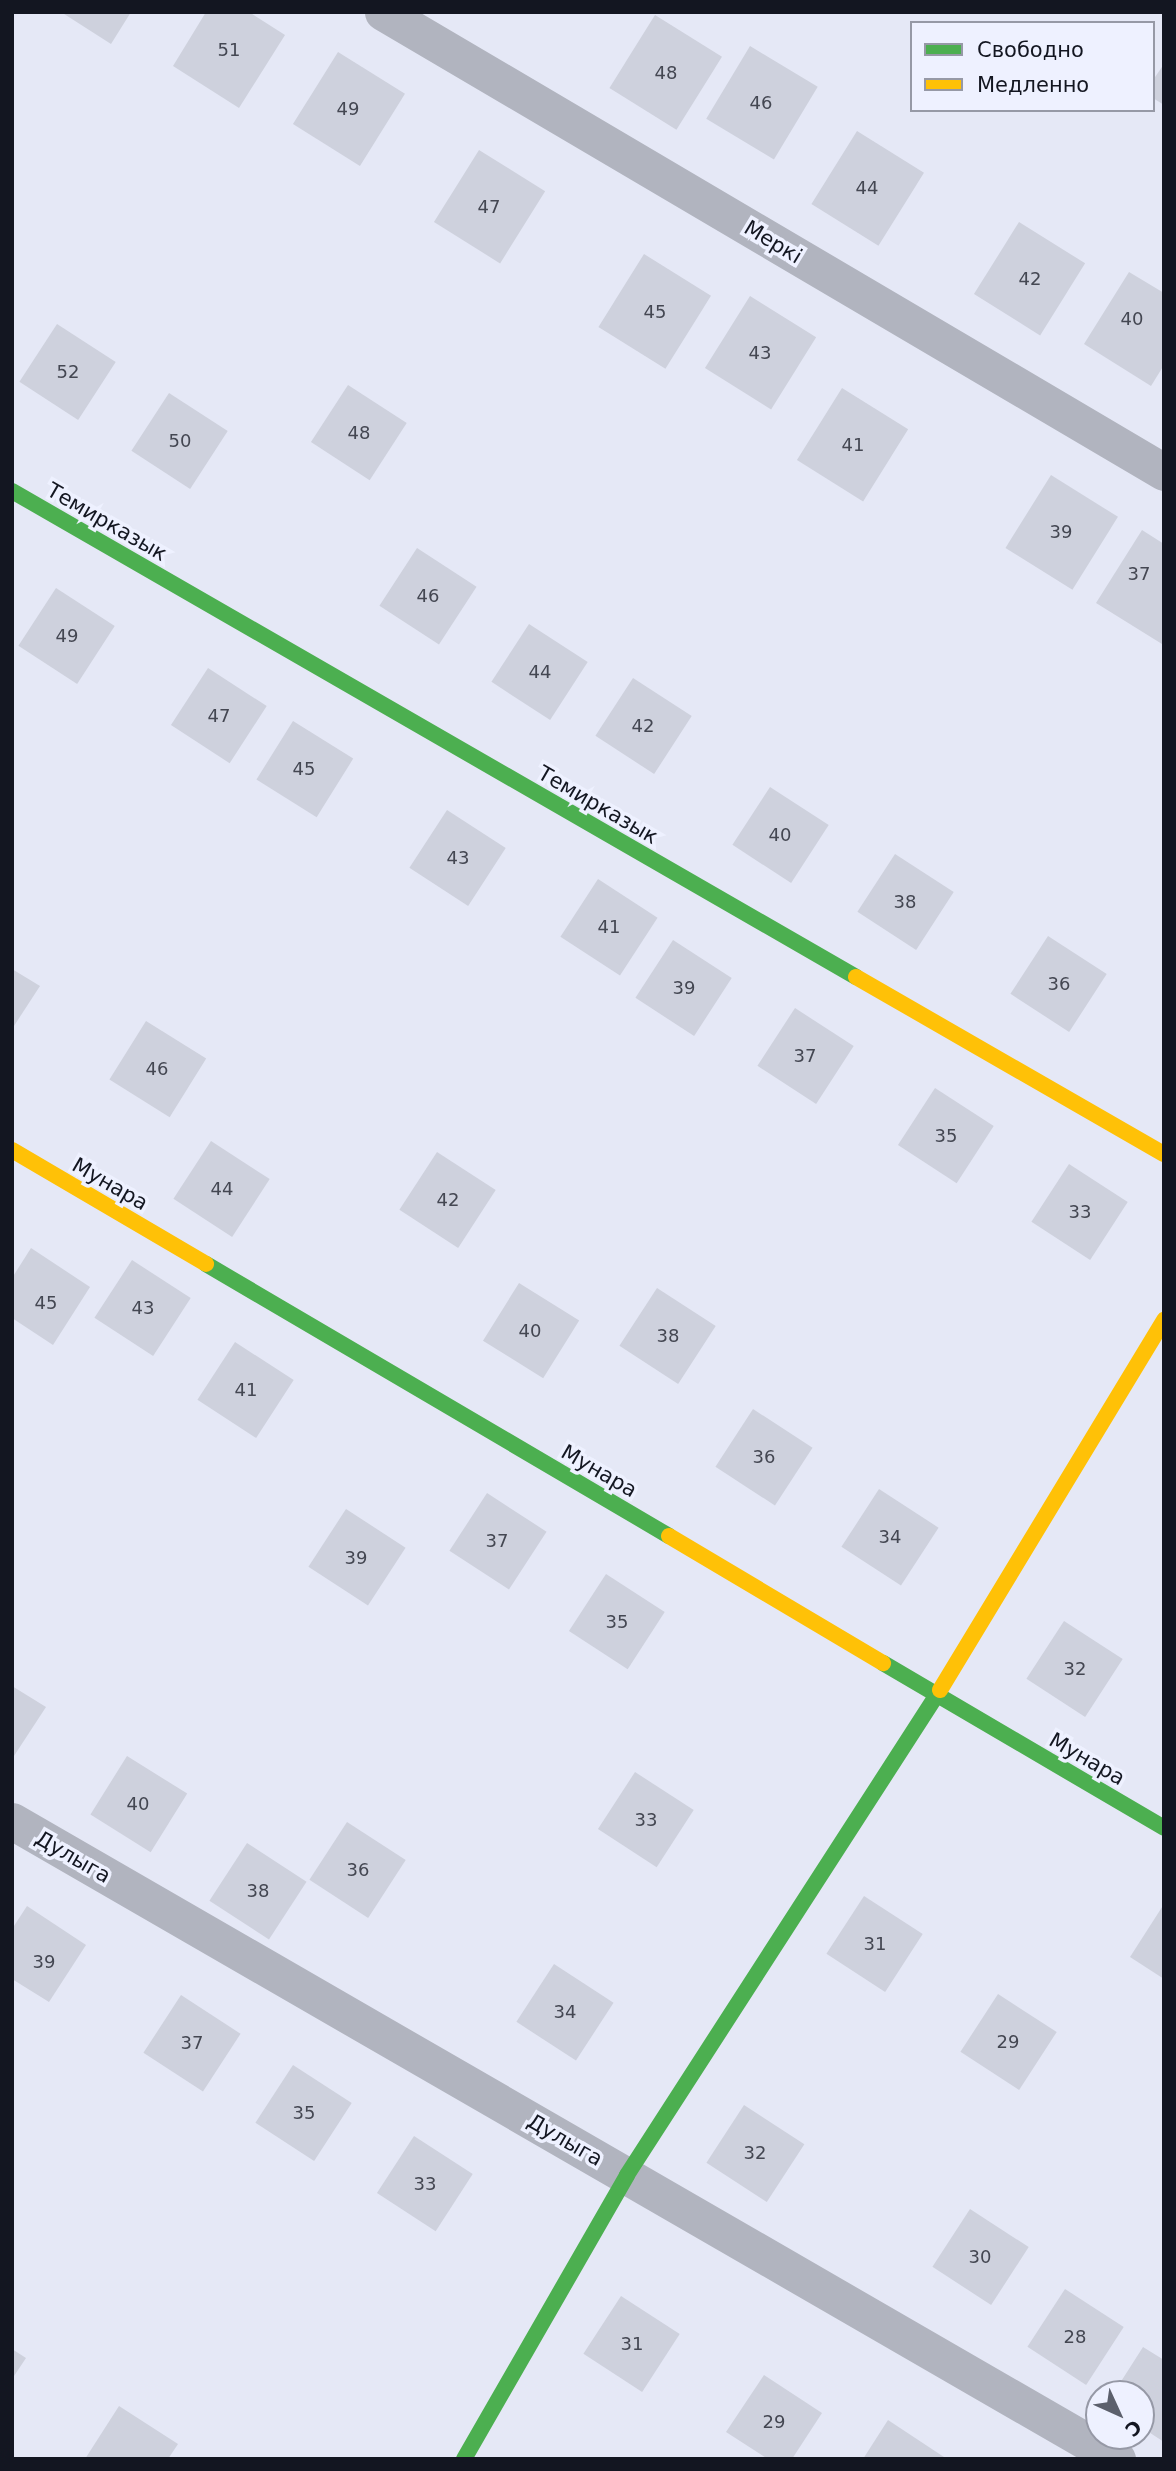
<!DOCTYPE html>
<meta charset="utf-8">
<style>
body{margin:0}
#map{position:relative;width:1176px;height:2471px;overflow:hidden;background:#e5e8f6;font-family:"DejaVu Sans",sans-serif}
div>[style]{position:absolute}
.building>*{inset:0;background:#ced1dd;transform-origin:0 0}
.street>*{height:37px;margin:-18.5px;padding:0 18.5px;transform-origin:18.5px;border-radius:18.5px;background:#b1b4bf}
.fast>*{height:16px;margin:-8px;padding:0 8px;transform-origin:8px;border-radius:8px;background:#4caf50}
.slow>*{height:16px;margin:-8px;padding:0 8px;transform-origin:8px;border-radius:8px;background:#ffc107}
span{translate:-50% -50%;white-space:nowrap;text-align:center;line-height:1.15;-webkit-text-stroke:7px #eef1ff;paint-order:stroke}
.number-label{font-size:18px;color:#444752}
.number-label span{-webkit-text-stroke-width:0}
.street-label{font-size:21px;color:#131621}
.frame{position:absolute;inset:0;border:14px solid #131621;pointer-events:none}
.legend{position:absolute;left:910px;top:21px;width:245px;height:91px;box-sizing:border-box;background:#eef1ff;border:2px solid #9699a6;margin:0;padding:9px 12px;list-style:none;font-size:21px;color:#131621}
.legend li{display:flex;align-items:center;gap:14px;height:35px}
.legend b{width:35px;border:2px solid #9699a6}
.north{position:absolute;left:1085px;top:2380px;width:70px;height:70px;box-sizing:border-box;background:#eef1ff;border:2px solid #9699a6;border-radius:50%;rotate:135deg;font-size:19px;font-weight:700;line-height:28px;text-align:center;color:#131621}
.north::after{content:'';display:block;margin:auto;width:24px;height:32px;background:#5c606c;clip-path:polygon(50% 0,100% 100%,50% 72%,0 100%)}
</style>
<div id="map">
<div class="building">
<div style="clip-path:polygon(61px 12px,131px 12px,111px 44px)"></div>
<div style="clip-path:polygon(206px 12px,249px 12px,285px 35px,239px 108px,173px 66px)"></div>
<div style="left:655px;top:15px;width:79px;height:86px;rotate:32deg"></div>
<div style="left:750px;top:46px;width:79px;height:85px;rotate:31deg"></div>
<div style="left:338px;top:52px;width:79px;height:85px;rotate:32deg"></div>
<div style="clip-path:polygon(1164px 64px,1164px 105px,1153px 98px,1153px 80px)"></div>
<div style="left:857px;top:131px;width:79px;height:86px;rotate:32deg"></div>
<div style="left:479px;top:150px;width:78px;height:85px;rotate:32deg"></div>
<div style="left:1019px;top:222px;width:78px;height:85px;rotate:32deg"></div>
<div style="left:644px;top:254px;width:79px;height:86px;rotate:32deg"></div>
<div style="clip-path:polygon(1129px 272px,1164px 293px,1164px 365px,1151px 386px,1084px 344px)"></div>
<div style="left:750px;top:296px;width:78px;height:85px;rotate:32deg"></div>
<div style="left:57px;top:324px;width:70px;height:69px;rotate:33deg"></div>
<div style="left:348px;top:385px;width:70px;height:68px;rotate:33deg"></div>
<div style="left:842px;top:388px;width:78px;height:85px;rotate:32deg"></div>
<div style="left:169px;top:393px;width:70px;height:69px;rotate:33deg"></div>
<div style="left:1051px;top:475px;width:79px;height:86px;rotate:32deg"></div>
<div style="clip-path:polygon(1142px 530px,1164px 544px,1162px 644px,1096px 603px)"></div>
<div style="left:417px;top:548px;width:71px;height:69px;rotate:33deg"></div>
<div style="left:56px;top:588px;width:70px;height:69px;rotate:33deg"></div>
<div style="left:529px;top:624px;width:70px;height:69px;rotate:33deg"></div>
<div style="left:208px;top:668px;width:70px;height:68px;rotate:33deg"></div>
<div style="left:633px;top:678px;width:70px;height:69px;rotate:33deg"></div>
<div style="left:293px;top:721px;width:71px;height:69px;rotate:32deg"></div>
<div style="left:770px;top:787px;width:70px;height:69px;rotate:33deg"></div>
<div style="left:447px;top:810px;width:70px;height:69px;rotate:33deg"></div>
<div style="left:895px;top:854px;width:70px;height:69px;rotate:33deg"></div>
<div style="left:598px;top:879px;width:71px;height:69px;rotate:33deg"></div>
<div style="left:1048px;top:936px;width:70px;height:69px;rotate:33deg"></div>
<div style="left:673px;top:940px;width:70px;height:69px;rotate:33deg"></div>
<div style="clip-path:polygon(12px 969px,40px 986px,12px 1029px)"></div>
<div style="left:795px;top:1008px;width:70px;height:69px;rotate:33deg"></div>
<div style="left:146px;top:1021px;width:71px;height:69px;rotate:32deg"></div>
<div style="left:935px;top:1088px;width:70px;height:68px;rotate:33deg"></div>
<div style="left:211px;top:1141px;width:70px;height:69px;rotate:33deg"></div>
<div style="left:437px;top:1152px;width:70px;height:69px;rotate:33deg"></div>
<div style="left:1069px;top:1164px;width:70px;height:69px;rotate:33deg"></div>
<div style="clip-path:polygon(31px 1248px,90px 1287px,53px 1345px,12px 1318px,12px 1278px)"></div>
<div style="left:132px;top:1260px;width:70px;height:69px;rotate:33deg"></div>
<div style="left:519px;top:1283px;width:71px;height:68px;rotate:32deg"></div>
<div style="left:657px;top:1288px;width:70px;height:69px;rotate:33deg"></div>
<div style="left:235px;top:1342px;width:70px;height:69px;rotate:33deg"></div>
<div style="left:753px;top:1409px;width:71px;height:69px;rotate:33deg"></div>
<div style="left:879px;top:1489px;width:71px;height:69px;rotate:33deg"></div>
<div style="left:487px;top:1493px;width:71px;height:69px;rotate:33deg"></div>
<div style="left:346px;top:1509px;width:71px;height:69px;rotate:33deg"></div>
<div style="left:606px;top:1574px;width:70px;height:68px;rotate:33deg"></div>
<div style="left:1064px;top:1621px;width:70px;height:69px;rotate:33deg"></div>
<div style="clip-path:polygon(12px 1686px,46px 1707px,12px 1759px)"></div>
<div style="left:127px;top:1756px;width:71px;height:69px;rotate:32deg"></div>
<div style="left:635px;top:1772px;width:70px;height:68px;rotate:33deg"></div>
<div style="left:347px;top:1822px;width:70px;height:69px;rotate:33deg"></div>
<div style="left:247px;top:1843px;width:71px;height:69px;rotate:33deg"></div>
<div style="left:864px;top:1896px;width:70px;height:69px;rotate:33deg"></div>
<div style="clip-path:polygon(1164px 1904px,1164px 1979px,1130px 1957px)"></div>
<div style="clip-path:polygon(27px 1906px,86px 1945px,49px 2002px,12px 1979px,12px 1929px)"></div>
<div style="left:554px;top:1964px;width:71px;height:69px;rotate:33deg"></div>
<div style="left:998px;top:1994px;width:70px;height:69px;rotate:33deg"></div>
<div style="left:181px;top:1995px;width:71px;height:69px;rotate:33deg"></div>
<div style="left:293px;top:2065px;width:70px;height:69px;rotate:33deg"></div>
<div style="left:744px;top:2105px;width:72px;height:69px;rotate:33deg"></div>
<div style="left:414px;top:2136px;width:70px;height:68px;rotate:33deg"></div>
<div style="left:970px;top:2209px;width:70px;height:69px;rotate:33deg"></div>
<div style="left:1065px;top:2289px;width:70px;height:69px;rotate:33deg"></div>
<div style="left:621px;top:2296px;width:70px;height:69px;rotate:33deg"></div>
<div style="clip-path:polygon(1143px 2347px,1164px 2360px,1164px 2442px,1141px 2427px,1141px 2394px,1113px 2394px)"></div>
<div style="clip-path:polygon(12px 2349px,26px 2358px,12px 2379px)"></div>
<div style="clip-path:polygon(764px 2375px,822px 2413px,792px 2459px,768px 2459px,726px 2432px)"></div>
<div style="clip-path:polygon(119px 2406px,178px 2444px,168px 2459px,85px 2459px)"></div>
<div style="clip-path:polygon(888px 2420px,947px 2459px,863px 2459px)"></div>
</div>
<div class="street">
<div style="left:383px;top:12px;width:906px;rotate:30.5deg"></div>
<div style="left:12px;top:1821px;width:1276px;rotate:30deg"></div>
</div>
<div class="fast">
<div style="left:12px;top:491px;width:974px;rotate:29.93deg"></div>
<div style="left:206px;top:1264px;width:537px;rotate:30.43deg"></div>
<div style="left:883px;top:1663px;width:326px;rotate:30.4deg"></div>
<div style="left:464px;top:2459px;width:327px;rotate:-60.1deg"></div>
<div style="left:627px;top:2175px;width:577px;rotate:-57.16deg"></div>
</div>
<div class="slow">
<div style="left:856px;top:977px;width:355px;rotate:29.9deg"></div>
<div style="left:12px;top:1150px;width:225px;rotate:30.4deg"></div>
<div style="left:669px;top:1536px;width:249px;rotate:30.7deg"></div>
<div style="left:940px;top:1690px;width:433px;rotate:-58.8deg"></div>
</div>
<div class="number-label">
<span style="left:229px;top:50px">51</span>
<span style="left:666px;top:73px">48</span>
<span style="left:761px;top:103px">46</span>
<span style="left:348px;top:109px">49</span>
<span style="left:867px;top:188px">44</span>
<span style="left:489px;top:207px">47</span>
<span style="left:1030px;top:279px">42</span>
<span style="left:655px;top:312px">45</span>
<span style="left:1132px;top:319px">40</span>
<span style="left:760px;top:353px">43</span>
<span style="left:68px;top:372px">52</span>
<span style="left:359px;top:433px">48</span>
<span style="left:180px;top:441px">50</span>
<span style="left:853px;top:445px">41</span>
<span style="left:1061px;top:532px">39</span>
<span style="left:1139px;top:574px">37</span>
<span style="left:428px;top:596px">46</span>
<span style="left:67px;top:636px">49</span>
<span style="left:540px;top:672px">44</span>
<span style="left:219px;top:716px">47</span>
<span style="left:643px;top:726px">42</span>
<span style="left:304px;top:769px">45</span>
<span style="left:780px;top:835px">40</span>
<span style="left:458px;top:858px">43</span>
<span style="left:905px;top:902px">38</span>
<span style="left:609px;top:927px">41</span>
<span style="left:1059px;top:984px">36</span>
<span style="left:684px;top:988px">39</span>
<span style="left:805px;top:1056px">37</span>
<span style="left:157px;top:1069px">46</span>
<span style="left:946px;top:1136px">35</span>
<span style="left:222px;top:1189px">44</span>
<span style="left:448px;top:1200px">42</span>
<span style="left:1080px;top:1212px">33</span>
<span style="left:46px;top:1303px">45</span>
<span style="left:143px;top:1308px">43</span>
<span style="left:530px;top:1331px">40</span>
<span style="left:668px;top:1336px">38</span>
<span style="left:246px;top:1390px">41</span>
<span style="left:764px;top:1457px">36</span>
<span style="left:890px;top:1537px">34</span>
<span style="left:497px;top:1541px">37</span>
<span style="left:356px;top:1558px">39</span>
<span style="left:617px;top:1622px">35</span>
<span style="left:1075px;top:1669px">32</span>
<span style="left:138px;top:1804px">40</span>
<span style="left:646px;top:1820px">33</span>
<span style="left:358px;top:1870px">36</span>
<span style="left:258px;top:1891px">38</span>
<span style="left:875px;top:1944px">31</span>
<span style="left:44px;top:1962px">39</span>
<span style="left:565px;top:2012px">34</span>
<span style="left:1008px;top:2042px">29</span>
<span style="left:192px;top:2043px">37</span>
<span style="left:304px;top:2113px">35</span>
<span style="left:755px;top:2153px">32</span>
<span style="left:425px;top:2184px">33</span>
<span style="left:980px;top:2257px">30</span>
<span style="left:1075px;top:2337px">28</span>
<span style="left:632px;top:2344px">31</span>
<span style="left:774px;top:2422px">29</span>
</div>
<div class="street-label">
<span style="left:773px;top:242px;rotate:31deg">Меркі</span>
<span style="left:107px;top:522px;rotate:30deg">Темирказык</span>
<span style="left:598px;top:805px;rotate:30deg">Темирказык</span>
<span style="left:110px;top:1184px;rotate:30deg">Мунара</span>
<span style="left:599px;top:1471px;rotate:30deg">Мунара</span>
<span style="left:1087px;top:1759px;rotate:30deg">Мунара</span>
<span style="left:73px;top:1857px;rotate:30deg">Дулыга</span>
<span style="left:565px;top:2140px;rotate:30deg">Дулыга</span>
</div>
<div class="frame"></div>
<ul class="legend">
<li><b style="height:9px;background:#4caf50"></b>Свободно</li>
<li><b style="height:9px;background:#ffc107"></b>Медленно</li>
</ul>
<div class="north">С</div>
</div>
